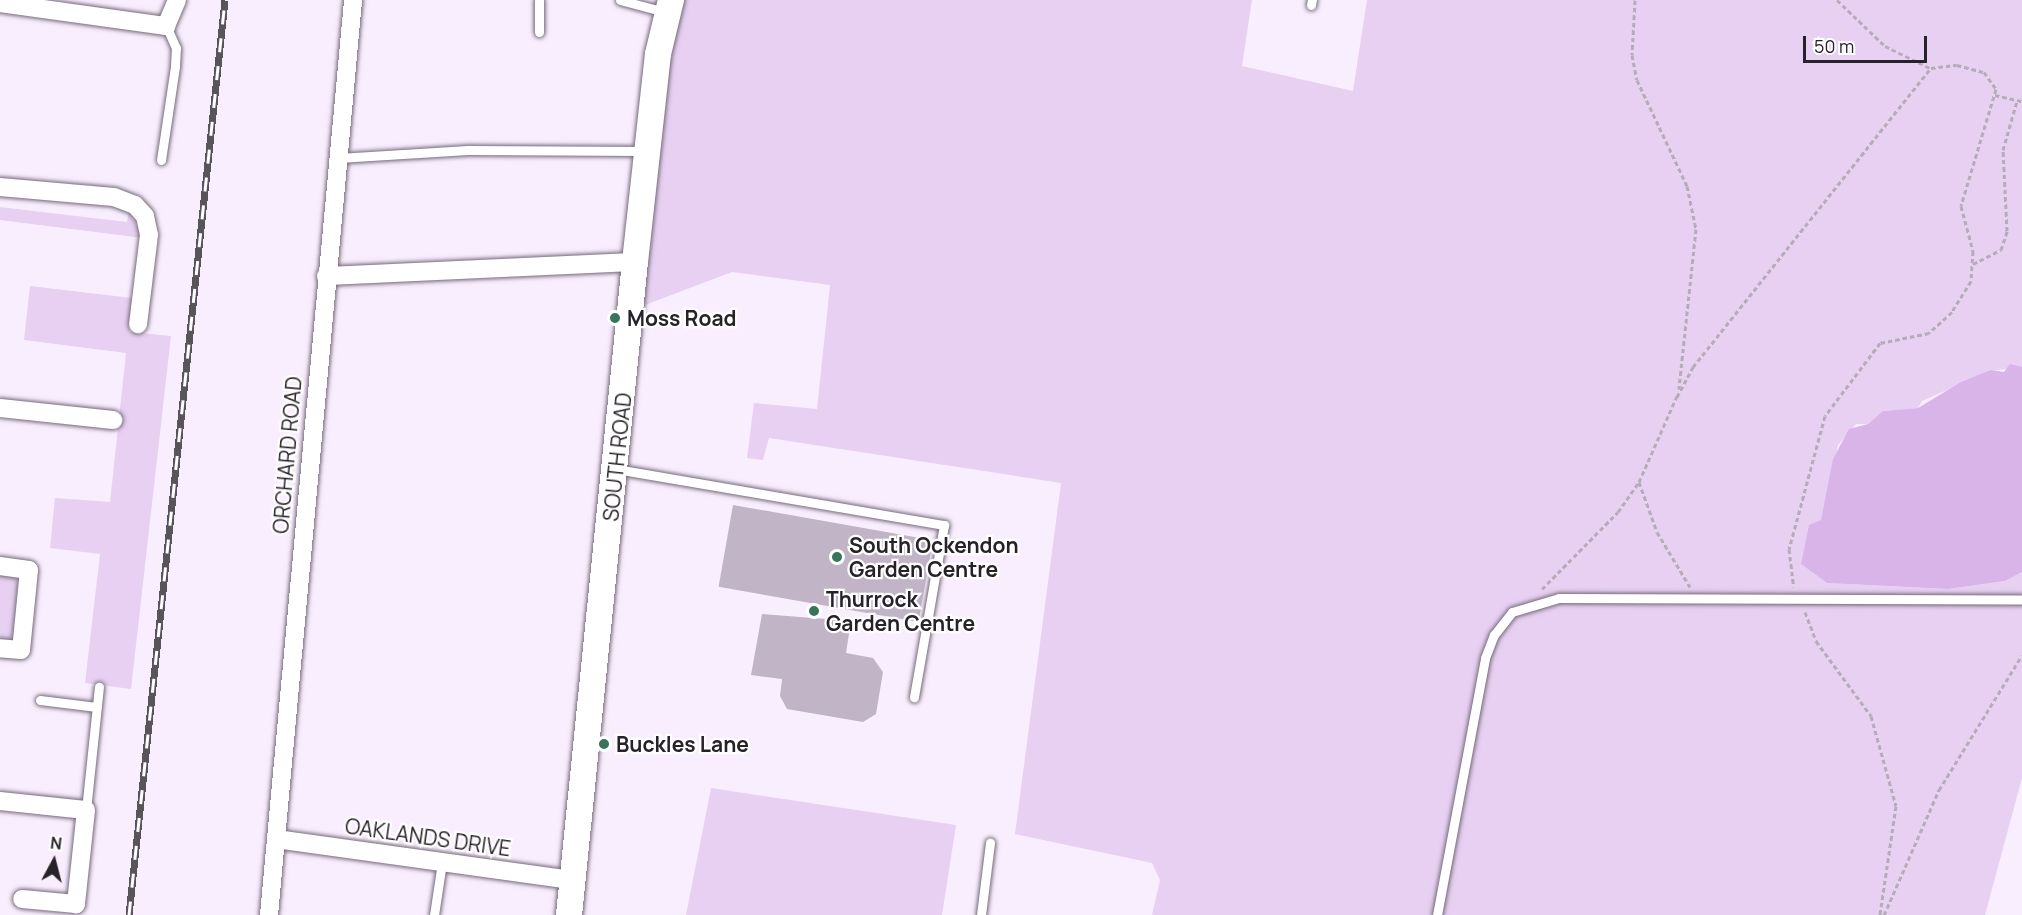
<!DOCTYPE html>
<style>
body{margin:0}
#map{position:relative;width:2022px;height:915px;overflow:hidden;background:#f9eefe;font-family:Manrope,sans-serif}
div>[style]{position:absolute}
.green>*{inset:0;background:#e7d0f2}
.water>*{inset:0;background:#d8b4e8}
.building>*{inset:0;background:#c0b4c6;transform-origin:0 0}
.path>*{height:3px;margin-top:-1.5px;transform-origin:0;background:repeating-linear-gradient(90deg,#b5acb9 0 4.5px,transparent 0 7.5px)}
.roads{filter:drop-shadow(0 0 2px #756a7a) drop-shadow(0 0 2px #756a7a)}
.lane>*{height:9px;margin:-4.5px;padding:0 4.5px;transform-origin:4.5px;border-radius:4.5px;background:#fff}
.street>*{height:18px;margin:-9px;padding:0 9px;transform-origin:9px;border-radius:9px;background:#fff}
.secondary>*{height:26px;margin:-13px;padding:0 13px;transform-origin:13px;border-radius:13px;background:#fff}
.rail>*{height:7px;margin-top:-3.5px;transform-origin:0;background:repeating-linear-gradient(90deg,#fff 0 14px,#59535c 0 28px);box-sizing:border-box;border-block:2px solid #59535c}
.dots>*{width:16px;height:16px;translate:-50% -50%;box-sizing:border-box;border:3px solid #fff;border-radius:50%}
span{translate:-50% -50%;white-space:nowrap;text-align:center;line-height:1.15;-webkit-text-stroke:4.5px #fff;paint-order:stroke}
.poi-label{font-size:21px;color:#272229;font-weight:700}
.left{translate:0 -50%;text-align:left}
.street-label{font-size:21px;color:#272229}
.north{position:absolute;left:24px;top:831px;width:60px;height:60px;-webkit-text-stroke:4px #fff;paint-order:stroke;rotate:7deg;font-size:16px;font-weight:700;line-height:24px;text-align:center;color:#272229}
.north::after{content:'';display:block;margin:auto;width:21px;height:27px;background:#272229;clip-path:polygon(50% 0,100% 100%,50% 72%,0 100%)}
.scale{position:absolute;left:1803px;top:36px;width:124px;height:27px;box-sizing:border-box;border:3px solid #272229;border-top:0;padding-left:8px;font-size:18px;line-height:21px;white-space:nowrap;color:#272229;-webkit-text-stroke:4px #fff;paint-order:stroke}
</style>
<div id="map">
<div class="green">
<div style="clip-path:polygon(678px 0,1252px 0,1242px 66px,1353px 91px,1367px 0,2022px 0,2022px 367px,1990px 371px,1922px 401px,1918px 408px,1883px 411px,1868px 424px,1856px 424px,1838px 445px,1821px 521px,1801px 564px,1827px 583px,1948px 589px,2005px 581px,2022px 572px,2022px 778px,1985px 915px,1152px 915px,1160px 880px,1152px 863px,1015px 834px,1061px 483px,769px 438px,763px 460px,747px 458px,754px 403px,817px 409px,830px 285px,732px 272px,637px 308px)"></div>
<div style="clip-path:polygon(0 207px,127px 222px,129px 211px,143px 238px,0 220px)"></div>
<div style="clip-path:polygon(30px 286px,132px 298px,129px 332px,171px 336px,131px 689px,85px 683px,100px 554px,50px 548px,55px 498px,110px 502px,126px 353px,24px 340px)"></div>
<div style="clip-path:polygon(0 574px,14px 576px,21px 588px,19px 626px,7px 643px,0 642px)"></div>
<div style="clip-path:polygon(711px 788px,956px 825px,942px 915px,686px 915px)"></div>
</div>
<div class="water">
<div style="clip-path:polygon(2010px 364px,2022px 367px,2022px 572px,2005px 581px,1948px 589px,1827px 583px,1801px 564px,1809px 525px,1821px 520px,1833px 459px,1849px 429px,1868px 424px,1883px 411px,1918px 408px,1961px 382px,1991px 370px,2004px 372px)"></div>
</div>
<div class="building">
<div style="left:733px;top:505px;width:203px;height:83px;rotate:10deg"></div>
<div style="clip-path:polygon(762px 614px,851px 621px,846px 653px,873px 658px,883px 672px,876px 714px,863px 722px,787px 709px,780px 696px,782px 679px,751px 675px)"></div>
</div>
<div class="path">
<div style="left:1635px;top:0;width:55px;rotate:93.1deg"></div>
<div style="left:1632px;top:55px;width:25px;rotate:79deg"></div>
<div style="left:1637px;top:80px;width:117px;rotate:64.7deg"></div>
<div style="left:1687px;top:186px;width:44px;rotate:78.2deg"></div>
<div style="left:1696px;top:229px;width:161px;rotate:96.1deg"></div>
<div style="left:1837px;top:0;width:66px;rotate:43.8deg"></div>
<div style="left:1885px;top:46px;width:50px;rotate:26.1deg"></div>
<div style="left:1995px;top:95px;width:28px;rotate:13deg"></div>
<div style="left:1973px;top:264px;width:31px;rotate:-27deg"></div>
<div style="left:2001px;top:250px;width:20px;rotate:-72deg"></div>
<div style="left:2007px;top:231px;width:81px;rotate:-92.8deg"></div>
<div style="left:2003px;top:150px;width:51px;rotate:-74.1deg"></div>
<div style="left:1677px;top:397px;width:34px;rotate:-62deg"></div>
<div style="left:1693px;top:367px;width:382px;rotate:-51.5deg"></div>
<div style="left:1931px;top:68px;width:26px;rotate:-7deg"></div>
<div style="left:1957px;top:65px;width:28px;rotate:15deg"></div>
<div style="left:1984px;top:72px;width:21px;rotate:55deg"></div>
<div style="left:1996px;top:89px;width:122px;rotate:106.7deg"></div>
<div style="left:1961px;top:206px;width:47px;rotate:75.1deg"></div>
<div style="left:1973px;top:251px;width:30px;rotate:94deg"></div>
<div style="left:1971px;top:281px;width:36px;rotate:122deg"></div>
<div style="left:1952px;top:312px;width:31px;rotate:138deg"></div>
<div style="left:1929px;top:333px;width:50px;rotate:168.5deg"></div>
<div style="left:1880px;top:343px;width:91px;rotate:127deg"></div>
<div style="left:1825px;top:416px;width:138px;rotate:105.1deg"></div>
<div style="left:1789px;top:549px;width:38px;rotate:83deg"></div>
<div style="left:1639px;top:482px;width:53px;rotate:70.2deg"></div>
<div style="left:1657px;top:532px;width:64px;rotate:59deg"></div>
<div style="left:1542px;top:589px;width:108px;rotate:-45.4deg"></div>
<div style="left:1618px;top:512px;width:37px;rotate:-55deg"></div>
<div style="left:1639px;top:482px;width:94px;rotate:-66.2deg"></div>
<div style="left:1805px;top:612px;width:31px;rotate:69deg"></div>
<div style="left:1816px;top:641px;width:93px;rotate:53.7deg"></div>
<div style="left:1871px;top:716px;width:93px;rotate:74.5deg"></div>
<div style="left:1896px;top:806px;width:110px;rotate:98.4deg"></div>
<div style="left:1884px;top:915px;width:137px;rotate:-66.3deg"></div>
<div style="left:1939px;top:790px;width:158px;rotate:-58.4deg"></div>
</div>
<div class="roads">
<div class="lane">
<div style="left:539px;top:0;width:32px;rotate:90deg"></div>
<div style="left:620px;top:0;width:47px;rotate:14.9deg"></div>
<div style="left:1311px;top:5px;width:5px;rotate:-79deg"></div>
<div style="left:338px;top:158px;width:130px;rotate:-3.5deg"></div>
<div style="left:468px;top:150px;width:176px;rotate:0.3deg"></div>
<div style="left:161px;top:160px;width:95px;rotate:-81.5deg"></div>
<div style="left:175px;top:66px;width:18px;rotate:-87deg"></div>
<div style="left:176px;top:48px;width:24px;rotate:-114deg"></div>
<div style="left:616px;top:469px;width:333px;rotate:9.7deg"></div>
<div style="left:944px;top:525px;width:175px;rotate:99.9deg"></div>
<div style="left:40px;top:700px;width:57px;rotate:7deg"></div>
<div style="left:86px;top:810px;width:124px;rotate:-84deg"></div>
<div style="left:434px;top:915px;width:54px;rotate:-81.4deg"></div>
<div style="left:981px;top:915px;width:73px;rotate:-82.9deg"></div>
<div style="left:1437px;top:915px;width:261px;rotate:-79.4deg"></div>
<div style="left:1485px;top:658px;width:25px;rotate:-69deg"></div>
<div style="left:1494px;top:635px;width:29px;rotate:-52deg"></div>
<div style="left:1512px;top:612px;width:49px;rotate:-16.6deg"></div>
<div style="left:1559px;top:598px;width:463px;rotate:0.2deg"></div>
</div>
<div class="street">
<div style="left:0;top:3px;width:168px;rotate:7.9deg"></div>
<div style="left:166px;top:26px;width:28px;rotate:-67deg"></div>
<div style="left:0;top:187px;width:114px;rotate:5deg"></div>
<div style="left:114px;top:197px;width:22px;rotate:21deg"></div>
<div style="left:135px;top:205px;width:15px;rotate:48deg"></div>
<div style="left:145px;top:216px;width:19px;rotate:78deg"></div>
<div style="left:149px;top:235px;width:90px;rotate:97deg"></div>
<div style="left:326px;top:276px;width:309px;rotate:-2.6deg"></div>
<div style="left:0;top:408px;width:114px;rotate:6.1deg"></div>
<div style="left:0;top:566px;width:29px;rotate:8deg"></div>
<div style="left:29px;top:570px;width:80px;rotate:95.7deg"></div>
<div style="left:21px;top:650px;width:21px;rotate:-175deg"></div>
<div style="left:0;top:801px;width:86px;rotate:6deg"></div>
<div style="left:86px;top:810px;width:95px;rotate:96.1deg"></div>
<div style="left:76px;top:904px;width:54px;rotate:-174.7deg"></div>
<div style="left:276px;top:839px;width:300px;rotate:7.9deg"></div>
<div style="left:269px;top:915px;width:919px;rotate:-84.75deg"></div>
</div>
<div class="secondary">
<div style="left:569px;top:915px;width:656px;rotate:-84.23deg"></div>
<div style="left:635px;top:262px;width:209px;rotate:-83.7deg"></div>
<div style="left:658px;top:54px;width:56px;rotate:-76.5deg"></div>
</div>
</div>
<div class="rail">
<div style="left:129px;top:915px;width:920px;rotate:-84.01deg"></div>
</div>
<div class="dots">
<div style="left:615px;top:318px;background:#3a745c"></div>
<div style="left:837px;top:557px;background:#3a745c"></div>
<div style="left:814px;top:611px;background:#3a745c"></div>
<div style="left:604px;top:744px;background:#3a745c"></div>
</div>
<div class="poi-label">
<span class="left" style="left:627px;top:318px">Moss Road</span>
<span class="left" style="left:849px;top:557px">South Ockendon<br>Garden Centre</span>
<span class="left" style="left:826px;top:611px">Thurrock<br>Garden Centre</span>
<span class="left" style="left:616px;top:744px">Buckles Lane</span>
</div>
<div class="street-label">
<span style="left:287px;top:455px;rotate:-85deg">ORCHARD ROAD</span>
<span style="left:617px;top:457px;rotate:-84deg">SOUTH ROAD</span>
<span style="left:428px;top:837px;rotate:8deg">OAKLANDS DRIVE</span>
</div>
<div class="north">N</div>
<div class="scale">50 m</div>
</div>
